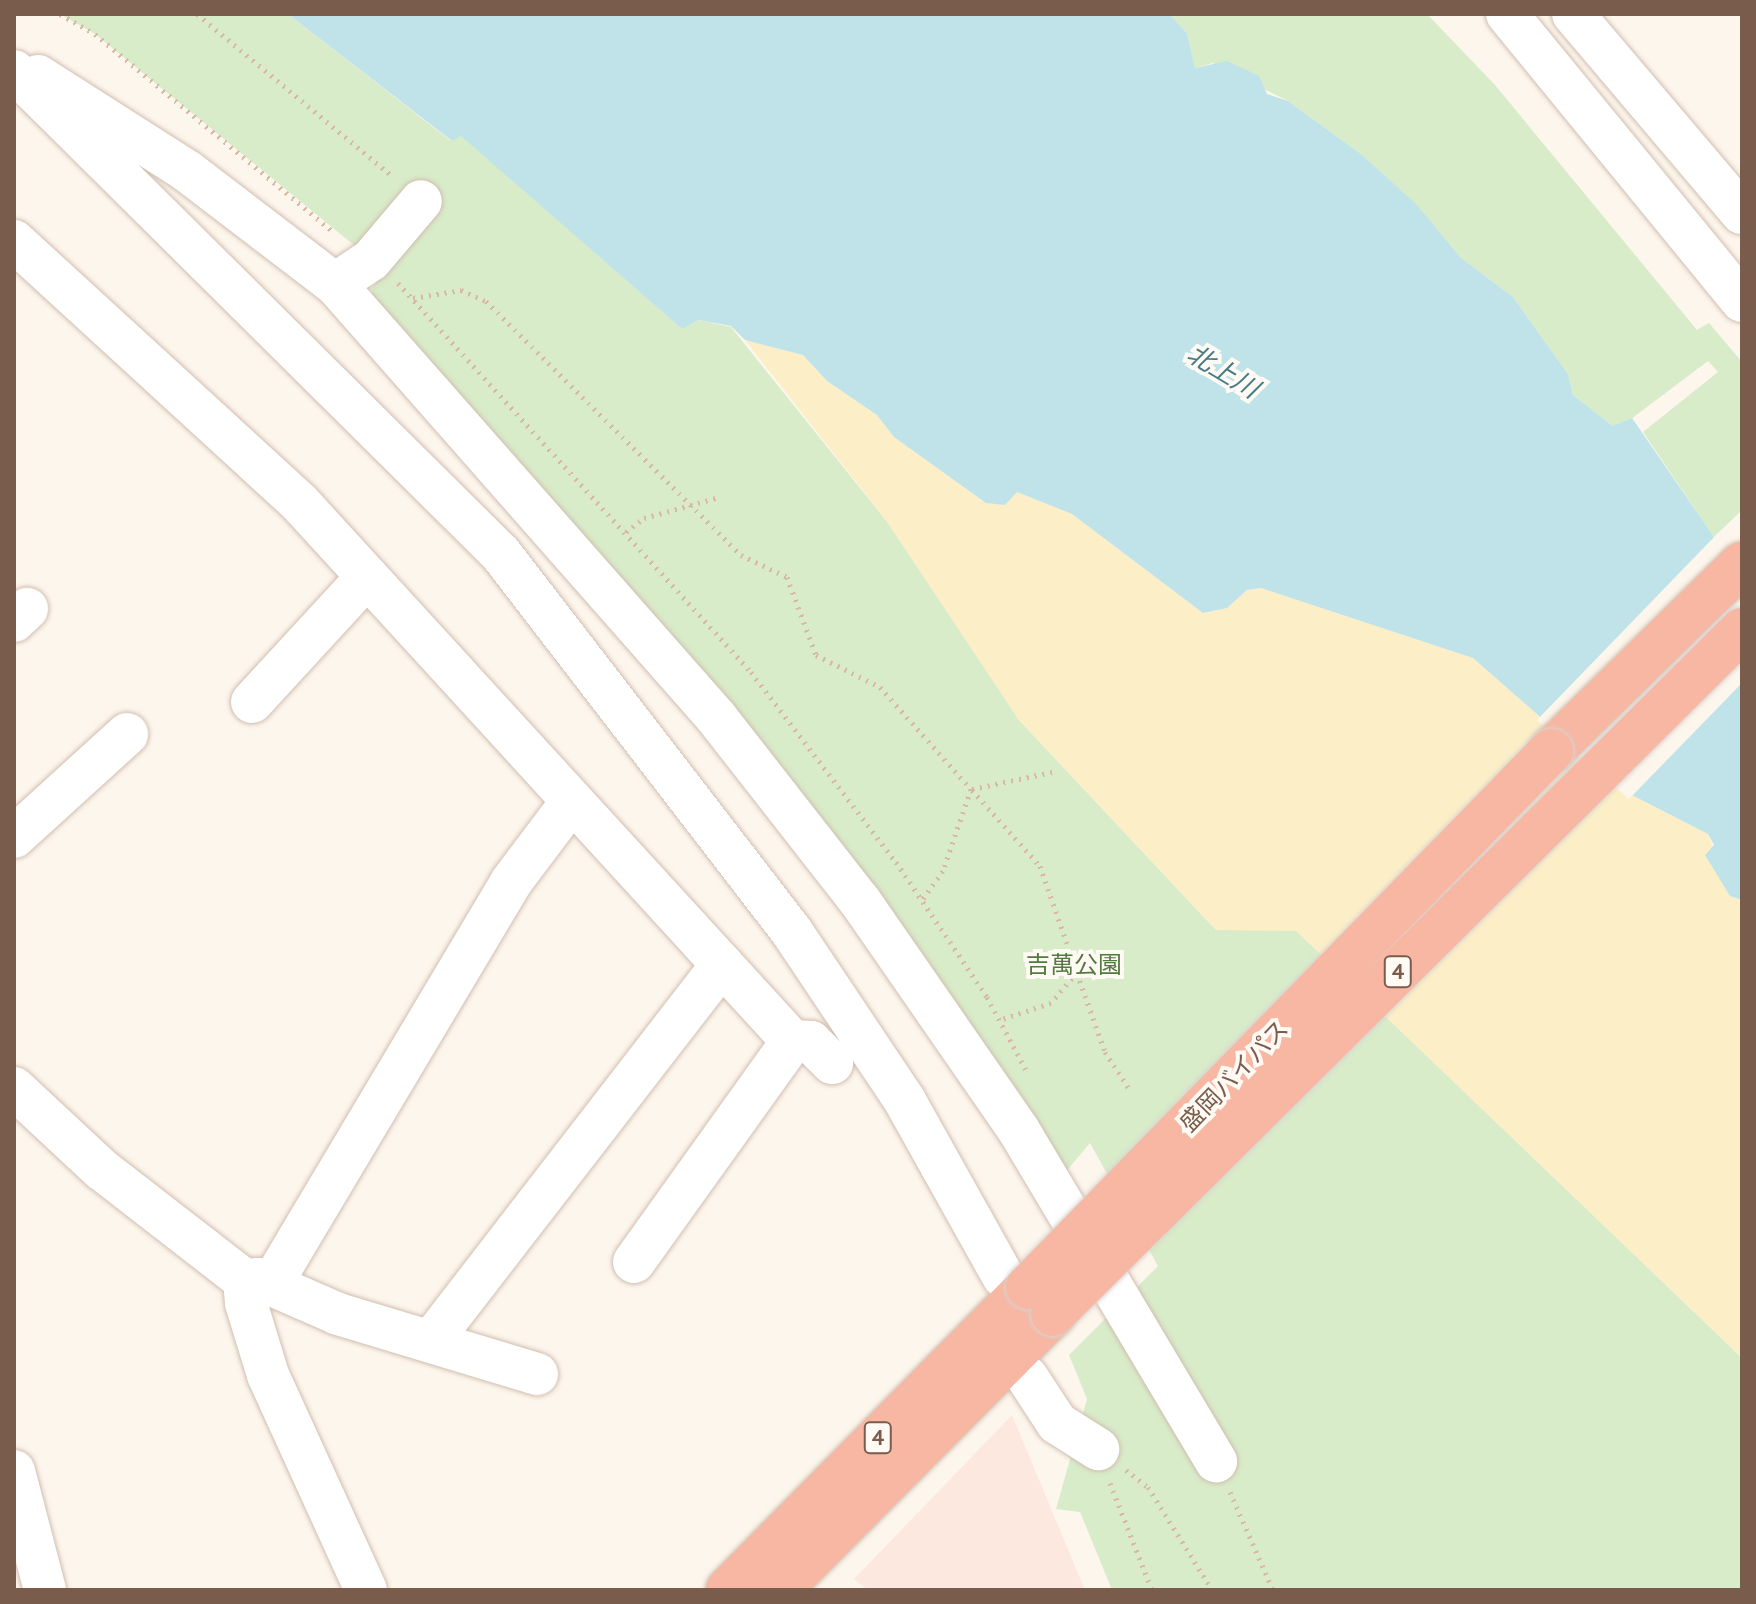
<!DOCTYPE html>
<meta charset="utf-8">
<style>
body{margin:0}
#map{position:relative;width:1756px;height:1604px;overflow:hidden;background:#fdf6ec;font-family:"PT Sans","Noto Sans JP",sans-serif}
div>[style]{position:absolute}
.commercial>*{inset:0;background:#fde8e0}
.green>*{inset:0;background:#d8ecc9}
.sand>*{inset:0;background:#fcefc7}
.water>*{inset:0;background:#bfe3e8}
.pier>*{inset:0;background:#fdf6ec}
.path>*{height:5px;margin-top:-2.5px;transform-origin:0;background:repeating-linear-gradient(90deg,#d9b8a5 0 2px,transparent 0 8px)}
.roads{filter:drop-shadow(0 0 2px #d1beb0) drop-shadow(0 0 2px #d1beb0)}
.minor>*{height:42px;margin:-21px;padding:0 21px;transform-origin:21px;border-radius:21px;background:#fff}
.highway>*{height:44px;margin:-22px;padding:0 22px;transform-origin:22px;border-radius:22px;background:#f7b7a3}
.bridges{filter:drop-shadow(0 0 2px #dad1cd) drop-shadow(0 0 2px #dad1cd)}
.highway-bridge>*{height:44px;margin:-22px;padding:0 22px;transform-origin:22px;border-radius:22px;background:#f7b7a3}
span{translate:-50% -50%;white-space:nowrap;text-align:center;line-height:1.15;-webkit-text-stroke:8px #fffaf3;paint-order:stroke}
.shield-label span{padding:2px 6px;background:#fffaf3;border:2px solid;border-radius:6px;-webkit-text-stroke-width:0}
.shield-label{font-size:22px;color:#7a5c4d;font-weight:700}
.park-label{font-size:24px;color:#537a41}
.street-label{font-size:24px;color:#7a5c4d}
.water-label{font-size:26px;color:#437c86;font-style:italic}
.frame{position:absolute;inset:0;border:16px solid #7a5c4d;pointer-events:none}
</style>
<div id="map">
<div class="commercial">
<div style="clip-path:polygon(1012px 1415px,1085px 1590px,868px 1590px,854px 1579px)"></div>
</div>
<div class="green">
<div style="clip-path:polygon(60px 14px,288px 14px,451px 141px,461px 135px,681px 328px,698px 320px,731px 327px,888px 523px,1019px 720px,1216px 930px,1296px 930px,1742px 1358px,1742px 1590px,1112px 1590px,1080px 1512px,1056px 1509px,1087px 1399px,1069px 1355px,1158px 1266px,1090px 1143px,1063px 1175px,373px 310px,372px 287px,387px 272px,95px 34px)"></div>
<div style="clip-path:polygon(1169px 14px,1427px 14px,1495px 85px,1697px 330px,1709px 323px,1742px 362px,1742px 510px,1714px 537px,1643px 432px,1718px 372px,1708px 361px,1623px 425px,1613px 426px,1573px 395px,1568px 374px,1513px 297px,1460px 257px,1416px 205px,1361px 154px,1288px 101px,1213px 63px,1195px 68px,1187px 33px)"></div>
</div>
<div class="sand">
<div style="clip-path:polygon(745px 340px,803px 355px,827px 381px,877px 415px,894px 437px,986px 503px,1017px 492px,1072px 514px,1203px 613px,1227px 608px,1247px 590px,1261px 588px,1473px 658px,1626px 792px,1708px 834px,1730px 896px,1742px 900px,1742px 1358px,1296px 931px,1216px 930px,1019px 720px,888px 523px)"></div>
</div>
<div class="water">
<div style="clip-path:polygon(288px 14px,1169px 14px,1187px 33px,1195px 68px,1227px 61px,1259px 76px,1267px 94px,1288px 101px,1361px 154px,1417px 205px,1460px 257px,1513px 297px,1568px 374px,1573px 395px,1613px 426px,1632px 418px,1710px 531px,1742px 582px,1742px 900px,1730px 896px,1705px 855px,1714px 845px,1708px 834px,1626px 792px,1473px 658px,1261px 588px,1247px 590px,1227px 608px,1203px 613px,1072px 514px,1017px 492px,1005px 505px,986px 503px,894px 437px,877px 415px,827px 381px,803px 355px,745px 340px,731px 326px,698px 320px,682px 329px,461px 136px,452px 141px)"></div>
</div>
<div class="pier">
<div style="clip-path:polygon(1717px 534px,1742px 574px,1742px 683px,1629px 799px,1537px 720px)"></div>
</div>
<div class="path">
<div style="left:60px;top:14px;width:40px;rotate:29.7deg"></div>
<div style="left:95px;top:34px;width:307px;rotate:39.7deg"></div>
<div style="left:197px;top:14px;width:255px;rotate:39.7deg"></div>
<div style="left:398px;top:283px;width:525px;rotate:47.78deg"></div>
<div style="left:751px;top:672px;width:239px;rotate:52.7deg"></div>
<div style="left:896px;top:862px;width:163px;rotate:56deg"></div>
<div style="left:987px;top:997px;width:83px;rotate:61.9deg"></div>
<div style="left:413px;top:298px;width:49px;rotate:-9.5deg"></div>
<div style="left:461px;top:290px;width:27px;rotate:24deg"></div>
<div style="left:486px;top:301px;width:360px;rotate:44.9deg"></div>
<div style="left:741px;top:555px;width:51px;rotate:25.6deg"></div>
<div style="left:787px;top:577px;width:83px;rotate:69.6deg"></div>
<div style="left:816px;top:655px;width:72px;rotate:26.6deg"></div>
<div style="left:880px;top:687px;width:137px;rotate:48.3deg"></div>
<div style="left:971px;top:789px;width:87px;rotate:108.9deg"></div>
<div style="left:943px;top:871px;width:36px;rotate:126deg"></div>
<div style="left:626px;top:532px;width:23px;rotate:-38deg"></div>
<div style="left:644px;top:518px;width:75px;rotate:-15.5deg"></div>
<div style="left:972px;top:789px;width:82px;rotate:-12deg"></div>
<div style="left:972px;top:790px;width:102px;rotate:48.2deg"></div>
<div style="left:1040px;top:866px;width:112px;rotate:70.8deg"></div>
<div style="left:1077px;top:972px;width:40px;rotate:130deg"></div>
<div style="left:1051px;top:1003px;width:55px;rotate:161.9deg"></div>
<div style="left:1077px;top:973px;width:84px;rotate:70.5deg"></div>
<div style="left:1105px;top:1052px;width:45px;rotate:56.7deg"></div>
<div style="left:1126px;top:1470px;width:28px;rotate:38deg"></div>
<div style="left:1148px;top:1487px;width:121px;rotate:58.1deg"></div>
<div style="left:1110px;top:1483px;width:115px;rotate:68.6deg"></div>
<div style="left:1230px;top:1492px;width:107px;rotate:66.3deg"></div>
</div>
<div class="roads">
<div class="minor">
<div style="left:1507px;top:14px;width:371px;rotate:50.7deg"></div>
<div style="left:1573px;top:14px;width:261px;rotate:49.7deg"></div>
<div style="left:14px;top:71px;width:686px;rotate:44.76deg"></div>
<div style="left:501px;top:554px;width:477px;rotate:52.4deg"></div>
<div style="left:792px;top:932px;width:203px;rotate:56.2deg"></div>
<div style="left:905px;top:1101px;width:201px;rotate:60.8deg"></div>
<div style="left:38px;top:76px;width:177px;rotate:32.5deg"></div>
<div style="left:187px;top:171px;width:186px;rotate:37.4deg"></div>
<div style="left:335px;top:284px;width:43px;rotate:-33.7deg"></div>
<div style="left:371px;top:260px;width:77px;rotate:-49.7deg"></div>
<div style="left:14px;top:241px;width:386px;rotate:42.5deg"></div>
<div style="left:299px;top:502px;width:730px;rotate:47.55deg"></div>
<div style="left:335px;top:284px;width:577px;rotate:48.66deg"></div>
<div style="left:716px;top:717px;width:234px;rotate:52deg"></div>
<div style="left:860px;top:901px;width:277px;rotate:55.3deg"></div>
<div style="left:1018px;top:1129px;width:387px;rotate:59.2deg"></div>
<div style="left:14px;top:621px;width:18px;rotate:-43deg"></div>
<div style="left:252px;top:702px;width:170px;rotate:-47.4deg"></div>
<div style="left:14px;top:837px;width:153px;rotate:-42.3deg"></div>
<div style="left:14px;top:1088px;width:119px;rotate:43deg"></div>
<div style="left:101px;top:1169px;width:181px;rotate:37.8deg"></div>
<div style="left:244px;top:1280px;width:23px;rotate:85deg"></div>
<div style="left:246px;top:1303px;width:75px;rotate:73deg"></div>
<div style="left:268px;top:1375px;width:236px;rotate:65.5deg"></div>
<div style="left:634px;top:1262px;width:272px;rotate:-54.4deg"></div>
<div style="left:792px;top:1041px;width:19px;rotate:3deg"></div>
<div style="left:811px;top:1042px;width:30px;rotate:45deg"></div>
<div style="left:245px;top:1280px;width:13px;rotate:-4deg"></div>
<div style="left:258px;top:1279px;width:87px;rotate:23.6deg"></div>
<div style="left:338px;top:1314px;width:208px;rotate:16.8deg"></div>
<div style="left:271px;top:1285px;width:469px;rotate:-59.2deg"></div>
<div style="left:511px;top:882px;width:101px;rotate:-53deg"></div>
<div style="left:431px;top:1341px;width:476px;rotate:-52.3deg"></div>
<div style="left:1027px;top:1377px;width:55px;rotate:56.9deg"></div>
<div style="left:1057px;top:1423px;width:49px;rotate:32.4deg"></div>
<div style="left:14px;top:1471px;width:123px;rotate:75.4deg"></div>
</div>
<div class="highway">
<div style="left:1551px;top:751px;width:267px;rotate:-44.4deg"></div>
<div style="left:728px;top:1590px;width:426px;rotate:-45.3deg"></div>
<div style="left:779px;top:1590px;width:389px;rotate:-45.2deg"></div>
</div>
</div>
<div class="bridges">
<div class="highway-bridge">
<div style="left:1028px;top:1287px;width:749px;rotate:-45.7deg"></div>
<div style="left:1053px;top:1314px;width:971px;rotate:-44.79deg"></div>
</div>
</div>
<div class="shield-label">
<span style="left:1398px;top:972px">4</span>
<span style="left:878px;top:1438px">4</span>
</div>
<div class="park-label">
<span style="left:1074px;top:965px">吉萬公園</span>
</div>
<div class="street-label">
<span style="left:1234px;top:1076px;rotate:-46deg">盛岡バイパス</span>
</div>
<div class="water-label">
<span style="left:1223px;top:371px;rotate:31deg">北上川</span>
</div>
<div class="frame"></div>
</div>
